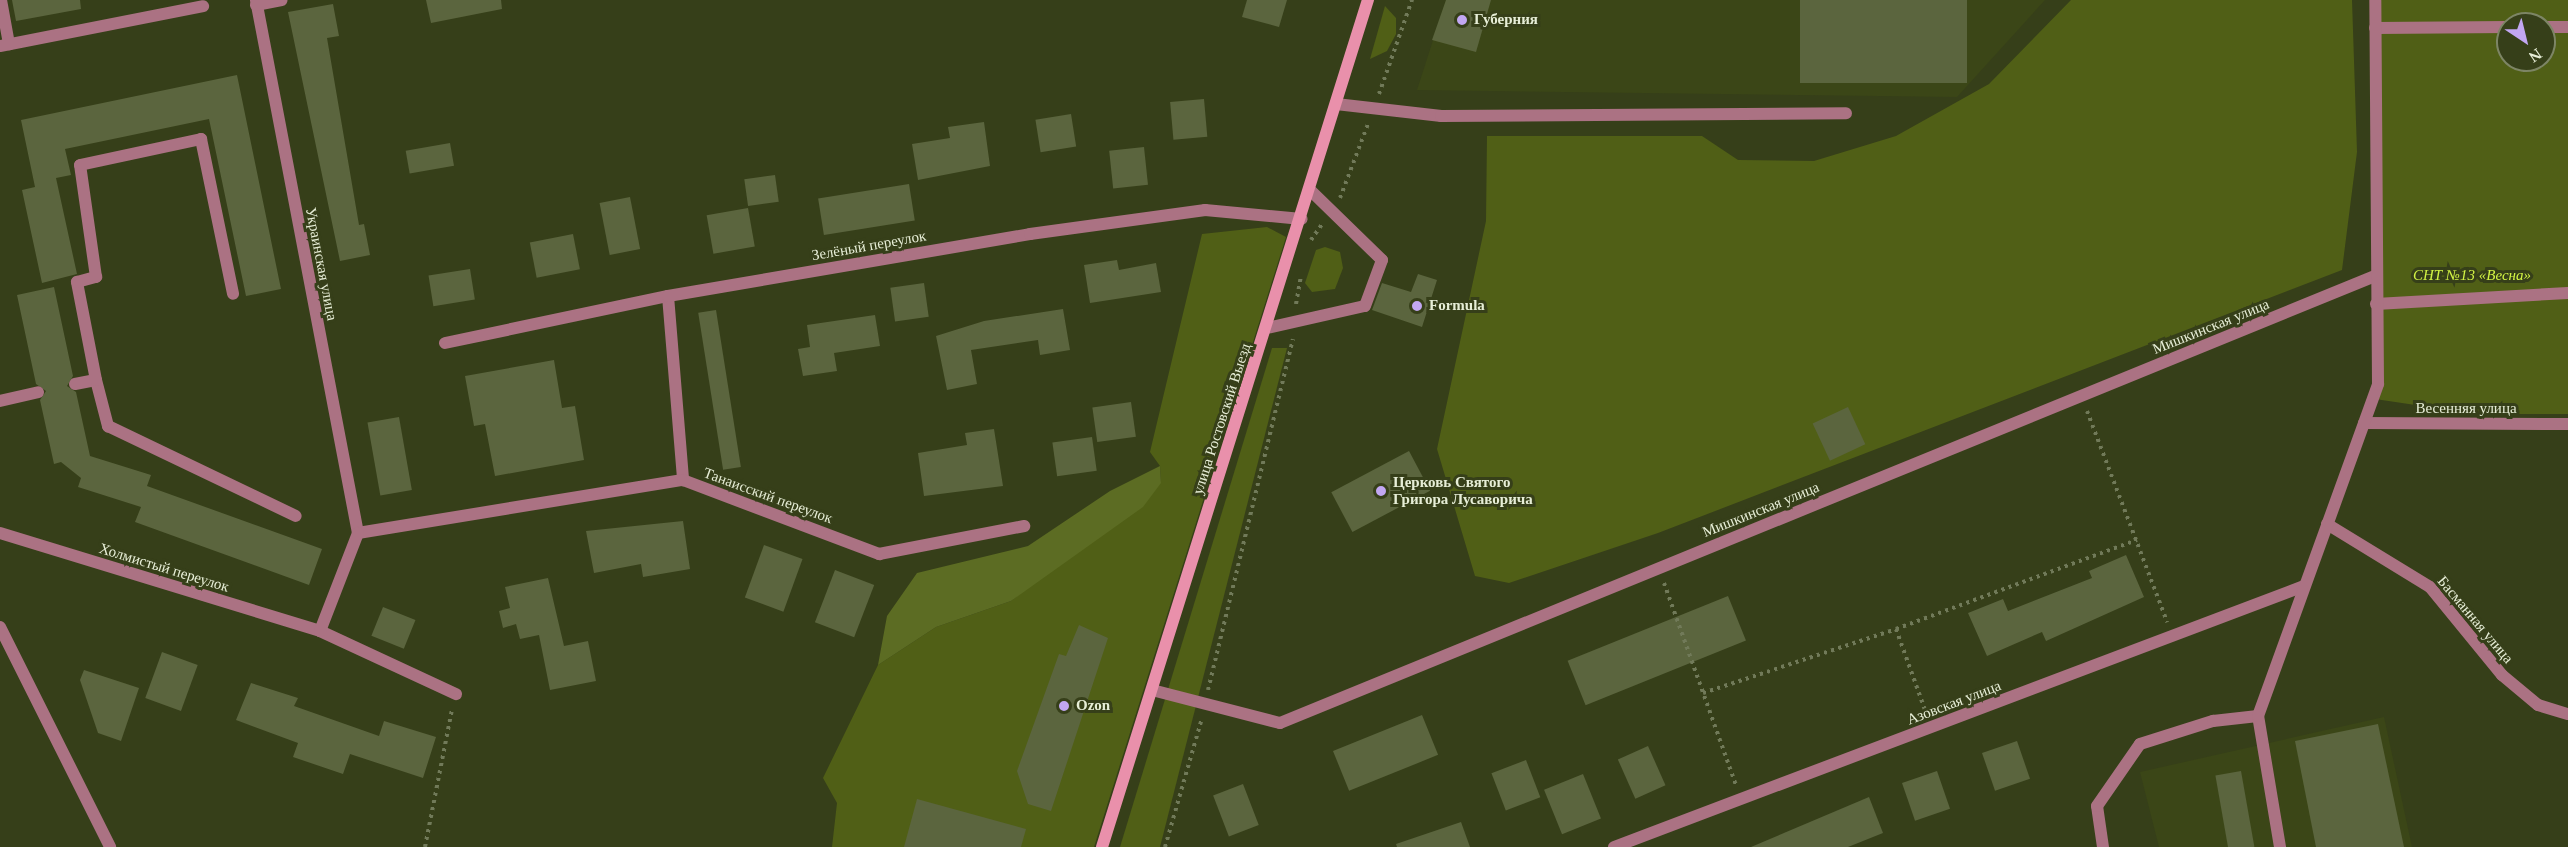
<!DOCTYPE html>
<meta charset="utf-8">
<style>
body{margin:0}
#map{position:relative;width:2568px;height:847px;overflow:hidden;background:#363f19;font-family:Georgia,serif}
div>[style]{position:absolute}
.built>*{inset:0;background:#3b4617}
.green>*{inset:0;background:#505f16}
.forest>*{inset:0;background:#5c6c23}
.building>*{inset:0;background:#5b653e;transform-origin:0 0}
.path>*{height:4px;margin-top:-2px;transform-origin:0;background:repeating-linear-gradient(90deg,#717a59 0 3px,transparent 0 7.5px)}
.service>*{height:12px;margin:-6px;padding:0 6px;transform-origin:6px;border-radius:6px;background:#ab7283}
.minor>*{height:12px;margin:-6px;padding:0 6px;transform-origin:6px;border-radius:6px;background:#ab7283}
.secondary>*{height:12px;margin:-6px;padding:0 6px;transform-origin:6px;border-radius:6px;background:#e990ab}
.dots>*{width:16px;height:16px;translate:-50% -50%;box-sizing:border-box;border:3px solid #363f19;border-radius:50%}
span{translate:-50% -50%;white-space:nowrap;text-align:center;line-height:1.15;-webkit-text-stroke:6px #363f19;paint-order:stroke}
.poi-label{font-size:15px;color:#e7eed7;font-weight:700}
.left{translate:0 -50%;text-align:left}
.street-label{font-size:15px;color:#e7eed7}
.park-label{font-size:15px;color:#d2f444;font-style:italic}
.north{position:absolute;left:2496px;top:12px;width:60px;height:60px;box-sizing:border-box;background:#363f19;border:2px solid #7d8565;border-radius:50%;rotate:145deg;font-size:16px;font-weight:700;line-height:24px;text-align:center;color:#e7eed7}
.north::after{content:'';display:block;margin:auto;width:21px;height:27px;background:#c2a7f2;clip-path:polygon(50% 0,100% 100%,50% 72%,0 100%)}
</style>
<div id="map">
<div class="built">
<div style="clip-path:polygon(1446px 0,2045px 0,1957px 97px,1417px 90px)"></div>
<div style="clip-path:polygon(2384px 717px,2412px 847px,2159px 847px,2140px 772px)"></div>
</div>
<div class="green">
<div style="clip-path:polygon(2071px 0,2352px 0,2357px 152px,2342px 270px,1658px 533px,1509px 583px,1475px 576px,1437px 449px,1486px 221px,1487px 136px,1702px 136px,1738px 160px,1814px 161px,1896px 136px,1989px 84px)"></div>
<div style="clip-path:polygon(evenodd,2380px 0,2568px 0,2568px 414px,2476px 414px,2375px 399px,2380px 0,2508px 24px,2544px 24px,2544px 60px,2508px 60px,2508px 24px)"></div>
<div style="clip-path:polygon(1385px 6px,1396px 18px,1396px 34px,1387px 51px,1370px 59px)"></div>
<div style="clip-path:polygon(1267px 227px,1286px 237px,1094px 847px,832px 847px,837px 803px,823px 778px,878px 665px,936px 627px,1011px 601px,1161px 482px,1160px 466px,1150px 452px,1202px 234px)"></div>
<div style="clip-path:polygon(1325px 247px,1340px 252px,1343px 268px,1335px 289px,1312px 292px,1305px 283px,1316px 250px)"></div>
<div style="clip-path:polygon(1272px 348px,1287px 348px,1160px 847px,1120px 847px)"></div>
</div>
<div class="forest">
<div style="clip-path:polygon(1160px 466px,1161px 483px,1143px 507px,1011px 601px,936px 627px,878px 665px,887px 616px,917px 573px,1028px 546px,1110px 491px)"></div>
</div>
<div class="building">
<div style="clip-path:polygon(12px 0,80px 0,81px 9px,16px 21px)"></div>
<div style="clip-path:polygon(426px 0,501px 0,502px 9px,431px 23px)"></div>
<div style="clip-path:polygon(1247px 0,1287px 0,1279px 27px,1242px 17px)"></div>
<div style="clip-path:polygon(1446px 0,1491px 0,1476px 52px,1432px 40px)"></div>
<div style="left:1800px;top:0;width:167px;height:83px"></div>
<div style="clip-path:polygon(333px 4px,339px 36px,327px 38px,359px 225px,364px 224px,370px 255px,340px 261px,288px 12px)"></div>
<div style="clip-path:polygon(237px 75px,281px 289px,246px 296px,209px 119px,65px 149px,71px 175px,56px 178px,77px 274px,42px 283px,22px 190px,35px 187px,21px 120px)"></div>
<div style="left:1204px;top:99px;width:38px;height:34px;rotate:85deg"></div>
<div style="left:1071px;top:114px;width:33px;height:36px;rotate:81deg"></div>
<div style="clip-path:polygon(984px 122px,990px 166px,918px 180px,912px 144px,950px 138px,948px 127px)"></div>
<div style="left:450px;top:143px;width:23px;height:45px;rotate:80deg"></div>
<div style="left:1144px;top:147px;width:38px;height:35px;rotate:84deg"></div>
<div style="left:775px;top:175px;width:27px;height:31px;rotate:82deg"></div>
<div style="left:909px;top:184px;width:37px;height:92px;rotate:81deg"></div>
<div style="left:630px;top:197px;width:53px;height:31px;rotate:79deg"></div>
<div style="left:748px;top:208px;width:39px;height:42px;rotate:80deg"></div>
<div style="left:573px;top:234px;width:36px;height:44px;rotate:79deg"></div>
<div style="clip-path:polygon(1117px 260px,1119px 270px,1156px 263px,1161px 292px,1090px 303px,1084px 265px)"></div>
<div style="left:470px;top:269px;width:31px;height:42px;rotate:81deg"></div>
<div style="clip-path:polygon(1418px 274px,1437px 280px,1422px 327px,1372px 310px,1382px 283px,1411px 292px)"></div>
<div style="left:924px;top:283px;width:34px;height:34px;rotate:82deg"></div>
<div style="clip-path:polygon(54px 287px,73px 376px,67px 386px,76px 392px,90px 456px,151px 475px,147px 486px,322px 549px,309px 585px,135px 522px,141px 507px,78px 487px,81px 478px,61px 462px,54px 464px,40px 400px,46px 391px,36px 384px,17px 295px)"></div>
<div style="clip-path:polygon(1063px 309px,1070px 350px,1040px 355px,1038px 340px,971px 350px,977px 384px,947px 390px,936px 336px,984px 321px)"></div>
<div style="left:716px;top:310px;width:159px;height:18px;rotate:81deg"></div>
<div style="clip-path:polygon(875px 315px,880px 346px,834px 353px,837px 371px,803px 376px,798px 349px,810px 347px,807px 325px)"></div>
<div style="clip-path:polygon(554px 360px,562px 408px,575px 406px,584px 460px,495px 476px,485px 424px,474px 426px,465px 376px)"></div>
<div style="left:1131px;top:402px;width:35px;height:39px;rotate:82deg"></div>
<div style="left:1848px;top:407px;width:41px;height:39px;rotate:65deg"></div>
<div style="left:399px;top:417px;width:74px;height:32px;rotate:80deg"></div>
<div style="clip-path:polygon(994px 429px,1003px 486px,924px 496px,918px 453px,967px 445px,965px 433px)"></div>
<div style="left:1092px;top:437px;width:34px;height:40px;rotate:82deg"></div>
<div style="left:1409px;top:451px;width:45px;height:88px;rotate:62deg"></div>
<div style="clip-path:polygon(683px 521px,690px 569px,643px 577px,641px 564px,594px 573px,586px 531px)"></div>
<div style="left:764px;top:545px;width:41px;height:56px;rotate:20deg"></div>
<div style="clip-path:polygon(2126px 555px,2144px 597px,2046px 641px,2042px 632px,1987px 656px,1968px 613px,2003px 599px,2008px 611px,2092px 578px,2089px 571px)"></div>
<div style="left:835px;top:570px;width:42px;height:56px;rotate:21deg"></div>
<div style="clip-path:polygon(548px 578px,564px 646px,588px 641px,596px 681px,550px 690px,539px 635px,520px 639px,516px 624px,503px 628px,499px 611px,510px 608px,505px 587px)"></div>
<div style="left:1728px;top:596px;width:48px;height:173px;rotate:68deg"></div>
<div style="left:383px;top:607px;width:35px;height:31px;rotate:22deg"></div>
<div style="clip-path:polygon(1079px 625px,1108px 638px,1051px 811px,1028px 804px,1017px 771px,1059px 654px,1066px 656px)"></div>
<div style="left:162px;top:652px;width:38px;height:49px;rotate:20deg"></div>
<div style="clip-path:polygon(84px 670px,139px 688px,121px 741px,98px 733px,80px 680px)"></div>
<div style="clip-path:polygon(251px 683px,298px 698px,294px 706px,379px 736px,384px 721px,436px 737px,423px 778px,350px 754px,343px 774px,293px 757px,298px 743px,236px 720px)"></div>
<div style="left:1422px;top:715px;width:43px;height:96px;rotate:68deg"></div>
<div style="clip-path:polygon(2378px 724px,2404px 847px,2316px 847px,2295px 741px)"></div>
<div style="left:2017px;top:741px;width:40px;height:37px;rotate:71deg"></div>
<div style="left:1648px;top:746px;width:43px;height:33px;rotate:66deg"></div>
<div style="left:1526px;top:760px;width:40px;height:37px;rotate:69deg"></div>
<div style="left:1937px;top:771px;width:40px;height:37px;rotate:71deg"></div>
<div style="left:2241px;top:771px;width:77px;height:26px;rotate:80deg"></div>
<div style="left:1583px;top:774px;width:48px;height:42px;rotate:68deg"></div>
<div style="left:1243px;top:784px;width:44px;height:32px;rotate:69deg"></div>
<div style="clip-path:polygon(1869px 797px,1883px 833px,1848px 847px,1751px 847px)"></div>
<div style="clip-path:polygon(917px 799px,1026px 829px,1021px 847px,904px 847px)"></div>
<div style="clip-path:polygon(1461px 822px,1470px 847px,1397px 847px,1396px 844px)"></div>
</div>
<div class="path">
<div style="left:1379px;top:94px;width:100px;rotate:-70.7deg"></div>
<div style="left:1340px;top:198px;width:79px;rotate:-69.3deg"></div>
<div style="left:1311px;top:240px;width:19px;rotate:-55deg"></div>
<div style="left:1296px;top:304px;width:28px;rotate:-80deg"></div>
<div style="left:2087px;top:411px;width:226px;rotate:69.2deg"></div>
<div style="left:1664px;top:583px;width:214px;rotate:70.4deg"></div>
<div style="left:1896px;top:629px;width:89px;rotate:70.3deg"></div>
<div style="left:1208px;top:690px;width:361px;rotate:-76.4deg"></div>
<div style="left:1703px;top:693px;width:203px;rotate:-18.3deg"></div>
<div style="left:1896px;top:629px;width:257px;rotate:-20.3deg"></div>
<div style="left:425px;top:847px;width:140px;rotate:-78.9deg"></div>
<div style="left:1165px;top:847px;width:134px;rotate:-74deg"></div>
</div>
<div class="service">
<div style="left:1px;top:0;width:45px;rotate:79.7deg"></div>
<div style="left:2544px;top:27px;width:24px"></div>
<div style="left:2375px;top:28px;width:133px;rotate:-0.4deg"></div>
<div style="left:0;top:46px;width:207px;rotate:-11.1deg"></div>
<div style="left:1336px;top:104px;width:106px;rotate:6.5deg"></div>
<div style="left:1441px;top:116px;width:405px;rotate:-0.4deg"></div>
<div style="left:2376px;top:304px;width:192px;rotate:-3.3deg"></div>
<div style="left:1267px;top:328px;width:100px;rotate:-12.7deg"></div>
<div style="left:1365px;top:306px;width:49px;rotate:-69.7deg"></div>
<div style="left:1382px;top:260px;width:100px;rotate:-135.8deg"></div>
<div style="left:96px;top:380px;width:48px;rotate:75.4deg"></div>
<div style="left:108px;top:426px;width:208px;rotate:25.6deg"></div>
<div style="left:75px;top:384px;width:21px;rotate:-11deg"></div>
<div style="left:96px;top:380px;width:100px;rotate:-101deg"></div>
<div style="left:77px;top:282px;width:20px;rotate:-15deg"></div>
<div style="left:96px;top:277px;width:113px;rotate:-98.1deg"></div>
<div style="left:80px;top:165px;width:124px;rotate:-12.1deg"></div>
<div style="left:201px;top:139px;width:158px;rotate:78.3deg"></div>
<div style="left:0;top:401px;width:39px;rotate:-13deg"></div>
<div style="left:2364px;top:423px;width:204px;rotate:0.3deg"></div>
<div style="left:2327px;top:524px;width:121px;rotate:31.5deg"></div>
<div style="left:2430px;top:587px;width:114px;rotate:50.7deg"></div>
<div style="left:2502px;top:675px;width:47px;rotate:39.8deg"></div>
<div style="left:2538px;top:705px;width:31px;rotate:17deg"></div>
<div style="left:2103px;top:847px;width:41px;rotate:-98.3deg"></div>
<div style="left:2097px;top:806px;width:75px;rotate:-55.3deg"></div>
<div style="left:2140px;top:744px;width:77px;rotate:-17.5deg"></div>
<div style="left:2213px;top:721px;width:45px;rotate:-6.3deg"></div>
</div>
<div class="minor">
<div style="left:256px;top:0;width:543px;rotate:79.17deg"></div>
<div style="left:256px;top:5px;width:26px;rotate:-11deg"></div>
<div style="left:668px;top:296px;width:185px;rotate:85.3deg"></div>
<div style="left:445px;top:343px;width:228px;rotate:-11.9deg"></div>
<div style="left:668px;top:296px;width:367px;rotate:-9.7deg"></div>
<div style="left:1030px;top:234px;width:177px;rotate:-7.8deg"></div>
<div style="left:1205px;top:210px;width:97px;rotate:5.3deg"></div>
<div style="left:0;top:533px;width:335px;rotate:17deg"></div>
<div style="left:320px;top:631px;width:150px;rotate:24.9deg"></div>
<div style="left:358px;top:533px;width:329px;rotate:-9.3deg"></div>
<div style="left:683px;top:480px;width:210px;rotate:20.7deg"></div>
<div style="left:879px;top:554px;width:148px;rotate:-10.9deg"></div>
<div style="left:0;top:627px;width:246px;rotate:63.4deg"></div>
<div style="left:320px;top:631px;width:105px;rotate:-68.8deg"></div>
<div style="left:1152px;top:690px;width:132px;rotate:14.5deg"></div>
<div style="left:1280px;top:723px;width:1183px;rotate:-22.21deg"></div>
<div style="left:1614px;top:847px;width:738px;rotate:-20.72deg"></div>
<div style="left:2280px;top:847px;width:133px;rotate:-99.5deg"></div>
<div style="left:2258px;top:716px;width:353px;rotate:-70.1deg"></div>
<div style="left:2378px;top:384px;width:384px;rotate:-90.4deg"></div>
</div>
<div class="secondary">
<div style="left:1102px;top:847px;width:888px;rotate:-72.57deg"></div>
</div>
<div class="dots">
<div style="left:1462px;top:20px;background:#c2a7f2"></div>
<div style="left:1417px;top:306px;background:#c2a7f2"></div>
<div style="left:1381px;top:491px;background:#c2a7f2"></div>
<div style="left:1064px;top:706px;background:#c2a7f2"></div>
</div>
<div class="poi-label">
<span class="left" style="left:1474px;top:20px">Губерния</span>
<span class="left" style="left:1429px;top:306px">Formula</span>
<span class="left" style="left:1393px;top:491px">Церковь Святого<br>Григора Лусаворича</span>
<span class="left" style="left:1076px;top:706px">Ozon</span>
</div>
<div class="street-label">
<span style="left:869px;top:246px;rotate:-10deg">Зелёный переулок</span>
<span style="left:321px;top:264px;rotate:79deg">Украинская улица</span>
<span style="left:2211px;top:327px;rotate:-22deg">Мишкинская улица</span>
<span style="left:2466px;top:409px">Весенняя улица</span>
<span style="left:1222px;top:419px;rotate:-72deg">улица Ростовский Выезд</span>
<span style="left:768px;top:496px;rotate:20deg">Танаисский переулок</span>
<span style="left:1761px;top:510px;rotate:-22deg">Мишкинская улица</span>
<span style="left:164px;top:568px;rotate:17deg">Холмистый переулок</span>
<span style="left:2475px;top:620px;rotate:50deg">Басманная улица</span>
<span style="left:1954px;top:703px;rotate:-21deg">Азовская улица</span>
</div>
<div class="park-label">
<span style="left:2472px;top:276px">СНТ №13 «Весна»</span>
</div>
<div class="north">N</div>
</div>
